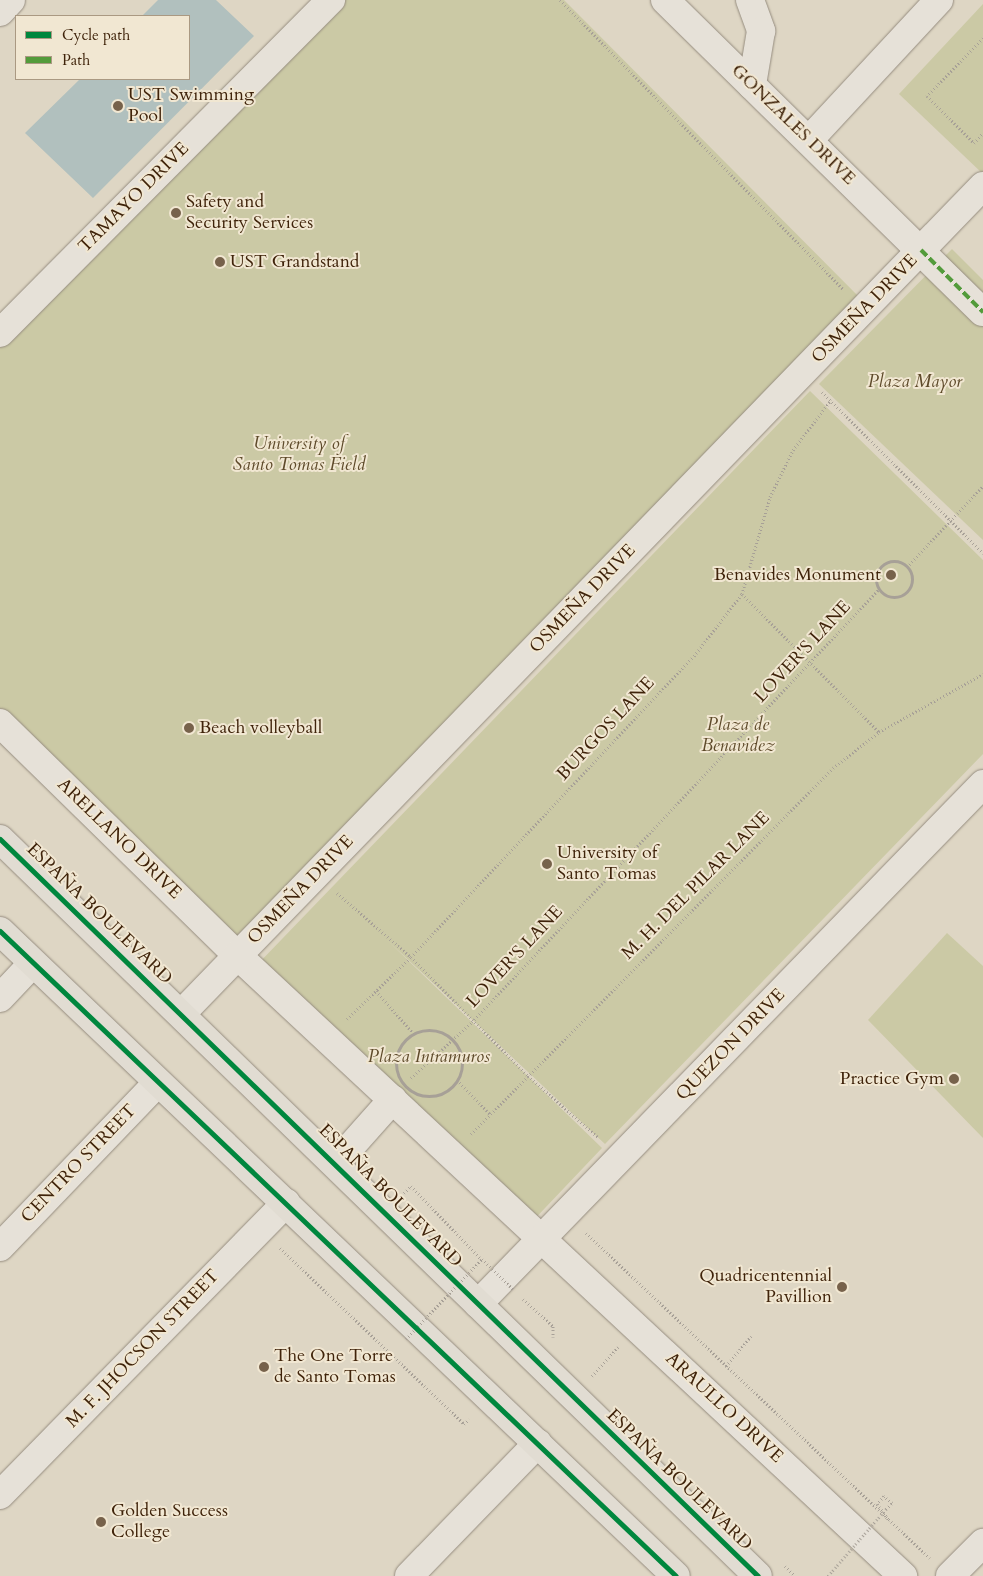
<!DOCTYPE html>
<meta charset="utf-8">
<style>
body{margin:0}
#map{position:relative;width:983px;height:1576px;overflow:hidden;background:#ded6c4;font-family:Cardo,serif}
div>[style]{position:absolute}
.green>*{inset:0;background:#cbc9a5}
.water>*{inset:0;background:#b1c0be}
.path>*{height:3px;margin-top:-1.5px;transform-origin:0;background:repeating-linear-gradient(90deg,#a7a097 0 1px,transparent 0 3.5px)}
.path>.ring{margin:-1.5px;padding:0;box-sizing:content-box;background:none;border:3px solid #a7a097;border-radius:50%}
.roads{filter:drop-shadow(0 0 1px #958c7f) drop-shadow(0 0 1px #958c7f)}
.minor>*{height:28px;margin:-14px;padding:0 14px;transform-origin:14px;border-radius:14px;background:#e6e1d8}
.major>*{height:28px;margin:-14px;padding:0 14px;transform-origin:14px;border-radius:14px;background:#e1dcd2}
.path-bridge>*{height:3px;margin-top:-1.5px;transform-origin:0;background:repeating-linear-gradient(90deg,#a7a097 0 1px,transparent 0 3.5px)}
.quiet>*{height:4px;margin-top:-2px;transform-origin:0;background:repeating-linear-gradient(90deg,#539b3b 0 8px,transparent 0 12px)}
.cycleway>*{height:5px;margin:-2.5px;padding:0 2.5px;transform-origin:2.5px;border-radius:2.5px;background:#00873e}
.dots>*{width:14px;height:14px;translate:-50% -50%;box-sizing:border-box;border:2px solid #f1e7d2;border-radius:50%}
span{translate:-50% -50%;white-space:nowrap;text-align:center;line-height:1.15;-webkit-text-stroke:4px #f1e7d2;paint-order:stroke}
.poi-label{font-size:18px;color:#3f230a}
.left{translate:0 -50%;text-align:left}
.right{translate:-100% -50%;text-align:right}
.street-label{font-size:18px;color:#3f230a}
.park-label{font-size:18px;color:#5e4a2a;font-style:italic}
.legend{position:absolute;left:15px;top:15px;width:175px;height:65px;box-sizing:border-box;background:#f1e7d2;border:1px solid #aa9982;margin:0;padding:6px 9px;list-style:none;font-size:15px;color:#3f230a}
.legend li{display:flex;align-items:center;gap:10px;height:25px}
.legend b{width:25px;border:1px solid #aa9982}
</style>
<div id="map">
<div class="green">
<div style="clip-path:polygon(331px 0,564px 0,867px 305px,236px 946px,0 719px,0 333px)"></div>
<div style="clip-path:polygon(983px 4px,983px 174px,899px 94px)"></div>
<div style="clip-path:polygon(952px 249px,983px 280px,983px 540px,819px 384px)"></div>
<div style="clip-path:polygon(810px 391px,983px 560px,983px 754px,605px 1144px,386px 939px,602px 1148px,527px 1227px,256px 966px)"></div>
<div style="clip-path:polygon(947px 933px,983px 966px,983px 1138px,868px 1020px)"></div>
</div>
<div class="water">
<div style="clip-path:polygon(158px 0,216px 0,254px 36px,93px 198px,25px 133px,80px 79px,189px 79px,189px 16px,142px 16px)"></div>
</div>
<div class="path">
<div style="left:560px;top:0;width:404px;rotate:45.6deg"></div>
<div style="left:983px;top:38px;width:81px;rotate:134deg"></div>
<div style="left:927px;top:96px;width:66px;rotate:45deg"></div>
<div style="left:974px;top:143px;width:13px;rotate:-48deg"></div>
<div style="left:822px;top:392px;width:228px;rotate:45deg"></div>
<div class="ring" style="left:876px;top:561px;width:33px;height:33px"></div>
<div style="left:907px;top:567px;width:111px;rotate:-46.8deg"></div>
<div style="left:742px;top:594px;width:194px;rotate:45.2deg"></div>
<div style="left:337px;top:893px;width:98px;rotate:40.9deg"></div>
<div style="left:411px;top:957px;width:167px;rotate:45.5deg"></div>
<div style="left:528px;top:1076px;width:94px;rotate:41.1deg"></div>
<div style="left:376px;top:991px;width:57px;rotate:48.5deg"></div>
<div style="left:347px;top:1019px;width:89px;rotate:-44.1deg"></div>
<div style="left:411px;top:957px;width:413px;rotate:-46.8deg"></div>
<div style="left:694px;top:656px;width:78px;rotate:-52.3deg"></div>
<div style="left:742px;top:594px;width:101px;rotate:-73.9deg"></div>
<div style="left:770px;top:497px;width:52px;rotate:-63.9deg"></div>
<div style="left:793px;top:450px;width:63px;rotate:-52.8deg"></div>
<div class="ring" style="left:396px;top:1030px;width:63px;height:63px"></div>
<div style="left:411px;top:1078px;width:83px;rotate:-42.6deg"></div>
<div style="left:472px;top:1022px;width:594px;rotate:-46.77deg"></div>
<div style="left:457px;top:1080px;width:47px;rotate:45.9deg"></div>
<div style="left:471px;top:1134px;width:515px;rotate:-45.31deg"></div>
<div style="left:833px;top:768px;width:58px;rotate:-38deg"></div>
<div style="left:879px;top:732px;width:119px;rotate:-29.1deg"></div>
<div style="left:404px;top:1193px;width:10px;rotate:-45deg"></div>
<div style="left:411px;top:1186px;width:101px;rotate:46.2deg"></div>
<div style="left:586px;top:1233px;width:473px;rotate:43.4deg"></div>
<div style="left:280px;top:1248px;width:255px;rotate:43.7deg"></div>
<div style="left:464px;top:1424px;width:7px;rotate:-45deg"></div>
<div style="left:523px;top:1299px;width:40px;rotate:42deg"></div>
<div style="left:553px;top:1326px;width:11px;rotate:90deg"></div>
<div style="left:726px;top:1366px;width:39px;rotate:-50deg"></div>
<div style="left:592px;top:1376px;width:39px;rotate:-48deg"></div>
<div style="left:886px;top:1509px;width:8px;rotate:-45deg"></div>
<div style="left:892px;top:1503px;width:11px;rotate:-139deg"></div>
<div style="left:884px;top:1496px;width:11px;rotate:131deg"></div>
<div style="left:877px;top:1504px;width:21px;rotate:53deg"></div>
<div style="left:785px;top:1566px;width:14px;rotate:45deg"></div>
</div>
<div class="roads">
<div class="minor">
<div style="left:665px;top:0;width:445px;rotate:44.5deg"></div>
<div style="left:750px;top:0;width:33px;rotate:70deg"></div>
<div style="left:761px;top:31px;width:55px;rotate:99.5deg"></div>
<div style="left:0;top:12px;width:16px;rotate:-47deg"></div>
<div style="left:809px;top:140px;width:191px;rotate:-47.1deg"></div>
<div style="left:0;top:333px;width:470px;rotate:-45.2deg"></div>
<div style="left:0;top:723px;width:332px;rotate:44.4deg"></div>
<div style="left:237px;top:955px;width:911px;rotate:43deg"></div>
<div style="left:0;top:998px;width:48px;rotate:-46.7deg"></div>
<div style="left:183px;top:1012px;width:1150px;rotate:-45.92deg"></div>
<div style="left:337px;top:1162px;width:84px;rotate:-48.4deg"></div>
<div style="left:0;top:1247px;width:228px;rotate:-46.2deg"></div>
<div style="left:478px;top:1304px;width:725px;rotate:-45.84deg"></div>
<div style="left:0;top:1495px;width:409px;rotate:-45.6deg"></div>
<div style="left:409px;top:1576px;width:185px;rotate:-45.9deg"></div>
<div style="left:950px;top:1576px;width:47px;rotate:-45deg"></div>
</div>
<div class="major">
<div style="left:0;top:839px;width:1057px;rotate:44.2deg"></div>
<div style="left:0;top:931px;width:934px;rotate:43.66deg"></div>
</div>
</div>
<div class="path-bridge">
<div style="left:406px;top:1339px;width:110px;rotate:-46.5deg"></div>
<div style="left:482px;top:1259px;width:45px;rotate:44.1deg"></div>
<div style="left:828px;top:1576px;width:89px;rotate:-49.1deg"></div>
</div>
<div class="quiet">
<div style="left:921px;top:250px;width:88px;rotate:45deg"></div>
</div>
<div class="cycleway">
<div style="left:0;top:839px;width:1057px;rotate:44.2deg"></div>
<div style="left:0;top:931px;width:934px;rotate:43.66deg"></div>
</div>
<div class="dots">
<div style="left:118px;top:106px;background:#77624b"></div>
<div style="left:176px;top:213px;background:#77624b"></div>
<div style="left:220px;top:262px;background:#77624b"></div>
<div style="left:891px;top:575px;background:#77624b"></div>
<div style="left:189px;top:728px;background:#77624b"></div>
<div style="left:547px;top:864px;background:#77624b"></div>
<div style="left:954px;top:1079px;background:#77624b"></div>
<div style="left:842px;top:1287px;background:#77624b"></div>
<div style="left:264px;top:1367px;background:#77624b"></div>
<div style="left:101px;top:1522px;background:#77624b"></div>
</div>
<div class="poi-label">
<span class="left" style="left:128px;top:106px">UST Swimming<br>Pool</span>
<span class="left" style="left:186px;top:213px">Safety and<br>Security Services</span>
<span class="left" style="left:230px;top:262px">UST Grandstand</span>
<span class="right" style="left:881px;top:575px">Benavides Monument</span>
<span class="left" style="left:199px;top:728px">Beach volleyball</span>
<span class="left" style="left:557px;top:864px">University of<br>Santo Tomas</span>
<span class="right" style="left:944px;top:1079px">Practice Gym</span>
<span class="right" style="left:832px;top:1287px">Quadricentennial<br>Pavillion</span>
<span class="left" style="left:274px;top:1367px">The One Torre<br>de Santo Tomas</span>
<span class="left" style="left:111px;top:1522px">Golden Success<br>College</span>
</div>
<div class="street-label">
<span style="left:793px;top:125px;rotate:44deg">GONZALES DRIVE</span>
<span style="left:134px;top:198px;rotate:-45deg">TAMAYO DRIVE</span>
<span style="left:865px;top:309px;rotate:-46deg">OSMEÑA DRIVE</span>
<span style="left:583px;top:599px;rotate:-46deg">OSMEÑA DRIVE</span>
<span style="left:803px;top:652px;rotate:-47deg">LOVER'S LANE</span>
<span style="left:606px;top:729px;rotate:-47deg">BURGOS LANE</span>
<span style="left:119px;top:839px;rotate:44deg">ARELLANO DRIVE</span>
<span style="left:696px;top:886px;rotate:-45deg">M. H. DEL PILAR LANE</span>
<span style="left:301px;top:890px;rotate:-46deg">OSMEÑA DRIVE</span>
<span style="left:99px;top:914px;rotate:44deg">ESPAÑA BOULEVARD</span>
<span style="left:515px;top:957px;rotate:-47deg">LOVER'S LANE</span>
<span style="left:731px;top:1045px;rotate:-46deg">QUEZON DRIVE</span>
<span style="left:79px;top:1164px;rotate:-46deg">CENTRO STREET</span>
<span style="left:390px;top:1196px;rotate:45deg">ESPAÑA BOULEVARD</span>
<span style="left:143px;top:1349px;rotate:-46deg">M. F. JHOCSON STREET</span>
<span style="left:724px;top:1408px;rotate:43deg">ARAULLO DRIVE</span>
<span style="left:679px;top:1480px;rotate:44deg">ESPAÑA BOULEVARD</span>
</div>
<div class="park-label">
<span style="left:915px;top:382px">Plaza Mayor</span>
<span style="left:299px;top:455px">University of<br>Santo Tomas Field</span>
<span style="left:738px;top:736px">Plaza de<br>Benavidez</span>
<span style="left:429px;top:1057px">Plaza Intramuros</span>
</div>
<ul class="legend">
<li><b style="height:6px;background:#00873e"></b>Cycle path</li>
<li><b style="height:6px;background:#539b3b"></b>Path</li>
</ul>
</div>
